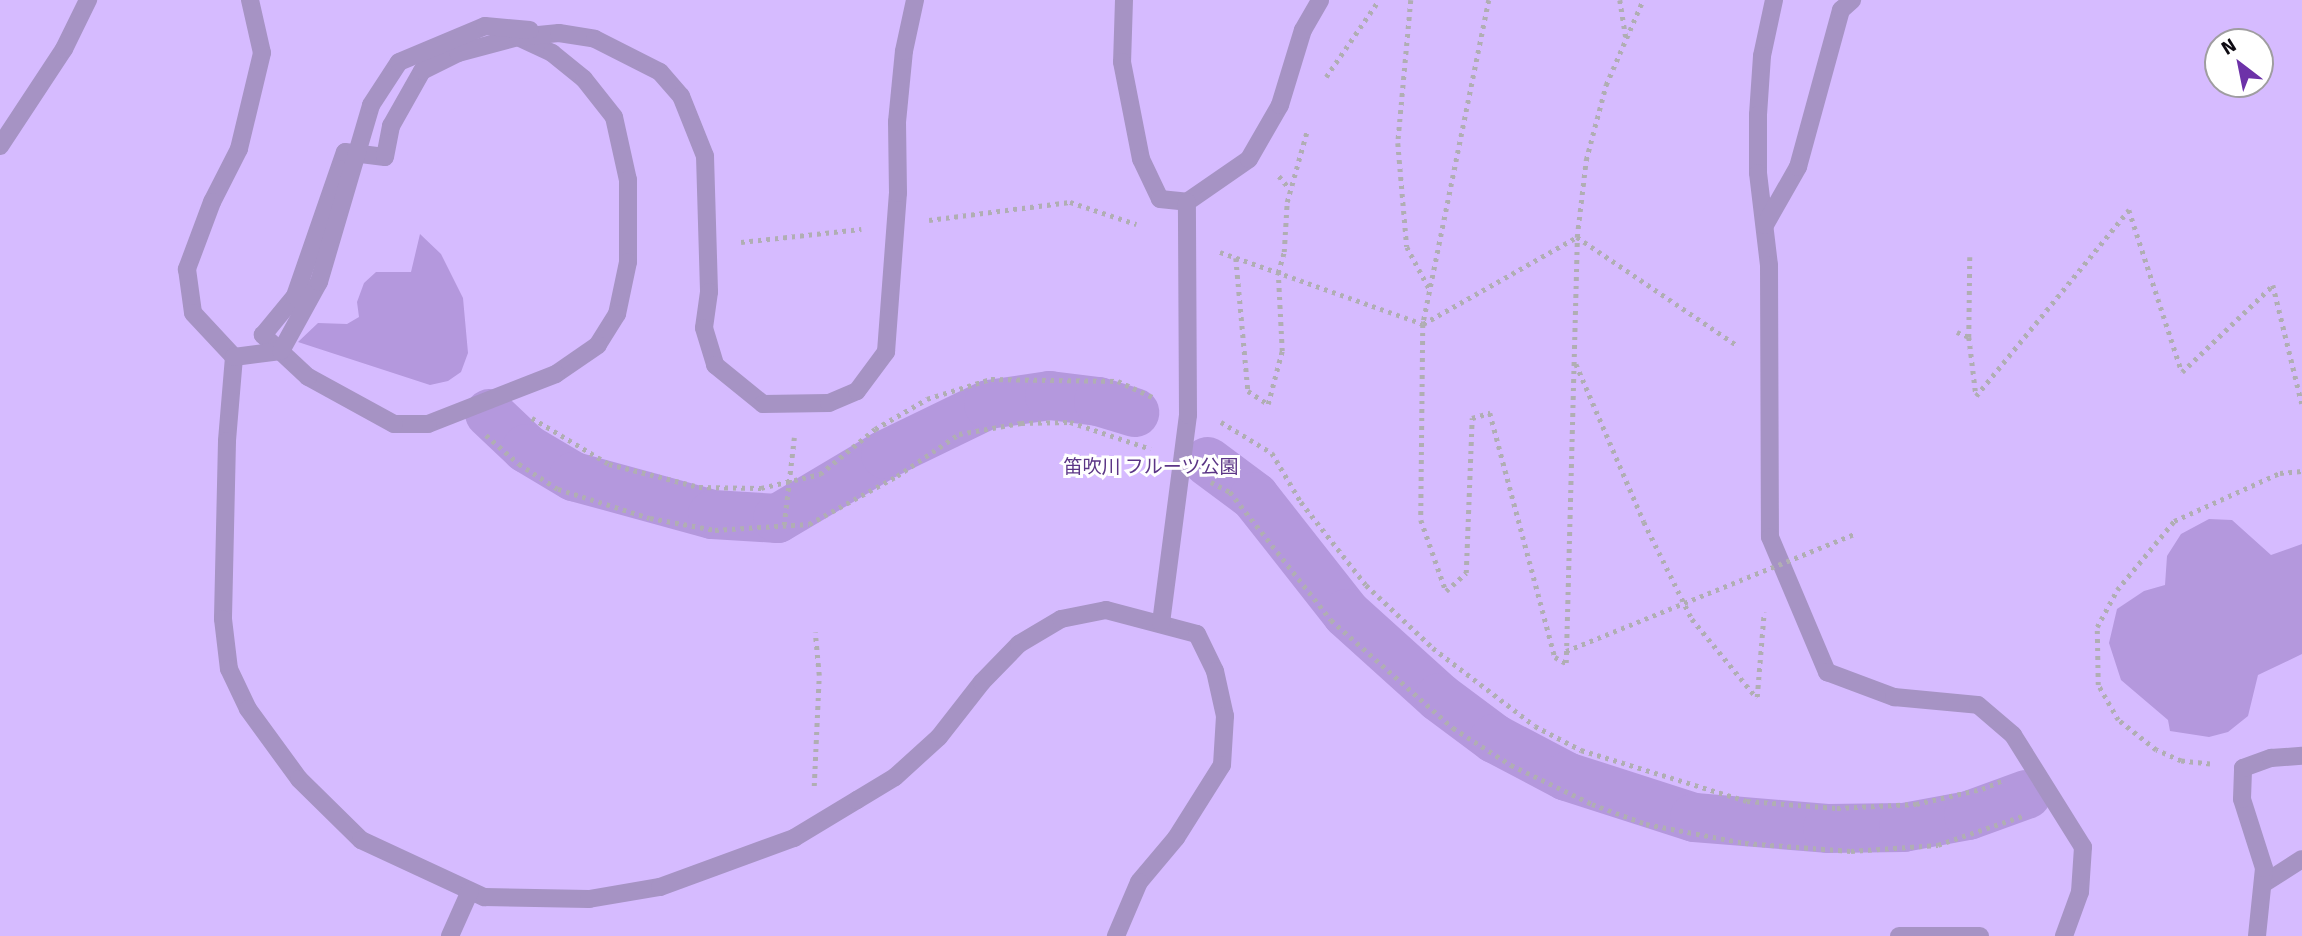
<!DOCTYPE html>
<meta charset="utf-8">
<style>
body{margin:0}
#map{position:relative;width:2302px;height:936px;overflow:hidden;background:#faf8fd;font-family:Signika,"Noto Sans JP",sans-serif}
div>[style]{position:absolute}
.green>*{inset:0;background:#d6bbff}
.water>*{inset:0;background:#b498dd}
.canal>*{height:49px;margin:-24.5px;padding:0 24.5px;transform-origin:24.5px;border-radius:24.5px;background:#b498dd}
.path>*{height:4.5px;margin-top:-2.25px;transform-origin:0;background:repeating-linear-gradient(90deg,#b0aeb3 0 3.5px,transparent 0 8.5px)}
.minor>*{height:18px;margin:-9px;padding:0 9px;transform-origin:9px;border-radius:9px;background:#a693c4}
.path-bridge>*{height:4.5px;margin-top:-2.25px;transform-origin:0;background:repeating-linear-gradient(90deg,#b0aeb3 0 3.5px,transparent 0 8.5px)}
span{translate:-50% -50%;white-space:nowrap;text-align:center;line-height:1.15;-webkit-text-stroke:6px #fff;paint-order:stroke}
.park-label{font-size:19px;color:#5b3586}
.north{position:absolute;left:2204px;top:28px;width:70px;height:70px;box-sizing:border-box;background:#fff;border:2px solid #9f9da0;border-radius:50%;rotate:328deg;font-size:19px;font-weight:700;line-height:28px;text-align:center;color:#0e0b12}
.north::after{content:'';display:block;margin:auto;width:24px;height:32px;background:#6d32a8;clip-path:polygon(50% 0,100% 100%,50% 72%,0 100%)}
</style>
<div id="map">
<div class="green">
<div style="clip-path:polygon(evenodd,0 0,2302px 0,2302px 936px,0 936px,0 0,2218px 42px,2260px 42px,2260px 84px,2218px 84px,2218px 42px)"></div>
</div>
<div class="water">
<div style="clip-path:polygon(420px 234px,441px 254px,463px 298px,468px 353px,461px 372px,448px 381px,430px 385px,298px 342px,318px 323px,347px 324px,359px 317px,357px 302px,364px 283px,376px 272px,411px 272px)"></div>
<div style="clip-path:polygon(2209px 519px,2232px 520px,2271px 555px,2302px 544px,2302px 654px,2258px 675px,2248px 716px,2228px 732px,2209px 737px,2170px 731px,2168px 720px,2121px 680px,2109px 643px,2117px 609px,2144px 591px,2165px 585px,2167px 556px,2181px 534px)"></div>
</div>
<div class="canal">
<div style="left:489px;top:413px;width:51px;rotate:43.4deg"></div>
<div style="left:526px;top:448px;width:55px;rotate:30.8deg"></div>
<div style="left:573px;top:476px;width:144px;rotate:15.3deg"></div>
<div style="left:712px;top:514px;width:65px;rotate:3.5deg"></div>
<div style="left:777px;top:518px;width:126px;rotate:-30.7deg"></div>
<div style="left:885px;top:454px;width:114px;rotate:-25.9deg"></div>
<div style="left:988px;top:404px;width:62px;rotate:-8.4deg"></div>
<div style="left:1049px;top:395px;width:49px;rotate:7deg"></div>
<div style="left:1098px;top:401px;width:38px;rotate:17deg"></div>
<div style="left:1207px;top:461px;width:59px;rotate:36.7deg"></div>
<div style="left:1254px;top:496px;width:149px;rotate:51.8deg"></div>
<div style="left:1346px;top:613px;width:125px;rotate:42.1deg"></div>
<div style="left:1439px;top:697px;width:69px;rotate:36.7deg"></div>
<div style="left:1494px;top:738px;width:81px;rotate:27.8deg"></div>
<div style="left:1566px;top:776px;width:134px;rotate:17.8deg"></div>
<div style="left:1694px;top:817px;width:133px;rotate:4.7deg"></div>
<div style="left:1827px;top:828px;width:76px;rotate:-0.8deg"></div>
<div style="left:1903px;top:827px;width:66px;rotate:-10.5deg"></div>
<div style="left:1968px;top:815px;width:62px;rotate:-19.9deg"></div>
</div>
<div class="path">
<div style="left:1411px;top:0;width:144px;rotate:95.2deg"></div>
<div style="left:1398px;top:143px;width:104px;rotate:85.1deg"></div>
<div style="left:1407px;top:247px;width:49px;rotate:61.9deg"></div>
<div style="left:1489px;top:0;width:331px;rotate:101.5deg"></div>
<div style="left:1423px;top:324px;width:196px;rotate:90.6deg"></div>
<div style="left:1421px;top:520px;width:75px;rotate:70.6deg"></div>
<div style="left:1446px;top:591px;width:27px;rotate:-42deg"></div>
<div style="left:1466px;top:573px;width:155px;rotate:-87.8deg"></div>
<div style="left:1472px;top:418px;width:19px;rotate:-16deg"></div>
<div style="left:1490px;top:413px;width:253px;rotate:75.1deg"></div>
<div style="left:1555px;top:657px;width:13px;rotate:29deg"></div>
<div style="left:1566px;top:663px;width:426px;rotate:-88.5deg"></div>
<div style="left:1577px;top:237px;width:78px;rotate:-83.3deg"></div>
<div style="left:1586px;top:160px;width:78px;rotate:-75.1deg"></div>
<div style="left:1606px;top:85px;width:93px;rotate:-66.5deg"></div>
<div style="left:1620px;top:0;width:37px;rotate:81deg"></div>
<div style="left:1326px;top:77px;width:93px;rotate:-55.5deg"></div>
<div style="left:1279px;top:176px;width:17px;rotate:50deg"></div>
<div style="left:929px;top:220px;width:142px;rotate:-7.3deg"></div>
<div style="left:1070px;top:202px;width:70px;rotate:18.4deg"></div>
<div style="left:741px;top:242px;width:121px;rotate:-6.2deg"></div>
<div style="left:1220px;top:252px;width:215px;rotate:19.5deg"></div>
<div style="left:1423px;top:324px;width:177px;rotate:-29.5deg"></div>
<div style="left:1577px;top:237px;width:191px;rotate:34.1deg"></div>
<div style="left:1970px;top:257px;width:80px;rotate:90.7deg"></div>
<div style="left:1969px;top:337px;width:58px;rotate:83.1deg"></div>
<div style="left:1236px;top:258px;width:134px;rotate:84.8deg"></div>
<div style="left:1248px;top:391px;width:24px;rotate:33deg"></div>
<div style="left:1268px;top:404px;width:55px;rotate:-75.2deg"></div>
<div style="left:1282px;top:351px;width:78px;rotate:-92.9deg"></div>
<div style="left:1278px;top:273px;width:22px;rotate:-74deg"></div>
<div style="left:1284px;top:252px;width:50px;rotate:-86.6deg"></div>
<div style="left:1287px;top:202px;width:74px;rotate:-74.3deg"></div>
<div style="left:1957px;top:332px;width:13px;rotate:23deg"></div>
<div style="left:1576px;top:364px;width:172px;rotate:66.7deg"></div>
<div style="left:1644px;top:522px;width:108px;rotate:63.7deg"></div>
<div style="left:1692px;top:619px;width:102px;rotate:50.6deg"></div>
<div style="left:1976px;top:396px;width:241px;rotate:-50.6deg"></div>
<div style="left:2129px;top:210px;width:170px;rotate:71.9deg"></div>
<div style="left:2182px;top:372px;width:126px;rotate:-43.7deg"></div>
<div style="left:2273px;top:285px;width:122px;rotate:76.3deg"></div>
<div style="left:532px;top:418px;width:90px;rotate:30.9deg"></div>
<div style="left:609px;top:464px;width:93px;rotate:14.3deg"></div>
<div style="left:699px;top:487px;width:62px;rotate:0.9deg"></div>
<div style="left:761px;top:488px;width:61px;rotate:-13.3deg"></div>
<div style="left:820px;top:474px;width:71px;rotate:-39.3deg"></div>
<div style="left:875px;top:429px;width:60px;rotate:-30deg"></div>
<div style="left:927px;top:399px;width:67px;rotate:-17.4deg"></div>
<div style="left:991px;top:379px;width:127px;rotate:0.9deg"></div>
<div style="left:1118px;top:381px;width:40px;rotate:25deg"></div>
<div style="left:1221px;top:422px;width:60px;rotate:31.3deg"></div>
<div style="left:1272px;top:453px;width:57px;rotate:59.4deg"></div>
<div style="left:1301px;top:502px;width:105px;rotate:51.9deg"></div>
<div style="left:1366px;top:585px;width:92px;rotate:43.2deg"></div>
<div style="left:1433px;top:648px;width:128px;rotate:37.4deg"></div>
<div style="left:1535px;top:726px;width:52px;rotate:27.6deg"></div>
<div style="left:1581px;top:750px;width:174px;rotate:17.1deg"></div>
<div style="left:1747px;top:801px;width:90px;rotate:4.4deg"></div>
<div style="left:1837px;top:808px;width:79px;rotate:-2.9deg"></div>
<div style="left:1916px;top:804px;width:68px;rotate:-12.8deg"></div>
<div style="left:1982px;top:789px;width:23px;rotate:-23deg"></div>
<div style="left:486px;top:435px;width:44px;rotate:41.3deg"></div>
<div style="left:519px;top:464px;width:46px;rotate:32.7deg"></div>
<div style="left:558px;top:489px;width:96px;rotate:17.5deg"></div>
<div style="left:650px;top:518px;width:66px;rotate:10.5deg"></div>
<div style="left:715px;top:530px;width:94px;rotate:-3.7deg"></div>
<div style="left:809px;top:524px;width:100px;rotate:-28.6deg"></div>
<div style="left:897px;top:476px;width:75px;rotate:-34.1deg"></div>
<div style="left:959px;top:434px;width:63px;rotate:-10.1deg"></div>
<div style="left:1021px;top:423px;width:49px;rotate:-1.2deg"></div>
<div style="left:1070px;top:422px;width:85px;rotate:18.4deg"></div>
<div style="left:1211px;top:482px;width:21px;rotate:28deg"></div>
<div style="left:1230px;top:492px;width:163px;rotate:51.7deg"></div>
<div style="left:1331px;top:620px;width:163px;rotate:41.5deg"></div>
<div style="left:1453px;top:728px;width:69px;rotate:32.5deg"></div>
<div style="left:1511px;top:765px;width:90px;rotate:25.7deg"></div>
<div style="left:1592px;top:804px;width:58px;rotate:20.3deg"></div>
<div style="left:1646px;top:824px;width:101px;rotate:10.9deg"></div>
<div style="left:1745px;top:843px;width:106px;rotate:4.3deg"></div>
<div style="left:1851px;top:851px;width:87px;rotate:-3.9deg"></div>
<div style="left:1938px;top:845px;width:92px;rotate:-19deg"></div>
<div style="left:784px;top:525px;width:88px;rotate:-83.4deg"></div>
<div style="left:1757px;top:697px;width:85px;rotate:-85.3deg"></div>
<div style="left:2210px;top:764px;width:29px;rotate:-174deg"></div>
<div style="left:2181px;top:761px;width:27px;rotate:-156deg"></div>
<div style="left:2156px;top:750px;width:48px;rotate:-141.7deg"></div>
<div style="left:2118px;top:720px;width:40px;rotate:-119.7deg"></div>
<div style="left:2098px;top:685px;width:58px;rotate:-91deg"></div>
<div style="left:2097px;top:627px;width:42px;rotate:-61.6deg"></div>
<div style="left:2117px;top:590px;width:89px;rotate:-50.4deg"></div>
<div style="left:2174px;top:521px;width:116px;rotate:-24.4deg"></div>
<div style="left:2280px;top:473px;width:22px;rotate:-5deg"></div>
<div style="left:814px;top:786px;width:111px;rotate:-87.4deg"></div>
<div style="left:819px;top:675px;width:43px;rotate:-95.3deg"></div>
</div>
<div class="minor">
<div style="left:250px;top:0;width:54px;rotate:77.2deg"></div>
<div style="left:262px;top:53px;width:99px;rotate:103.5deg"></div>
<div style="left:239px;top:149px;width:59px;rotate:117deg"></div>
<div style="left:212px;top:202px;width:72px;rotate:110.5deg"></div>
<div style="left:187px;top:269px;width:44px;rotate:82.2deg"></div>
<div style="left:193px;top:313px;width:60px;rotate:47deg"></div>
<div style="left:234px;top:357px;width:84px;rotate:94.8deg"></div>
<div style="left:227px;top:441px;width:178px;rotate:91.3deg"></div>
<div style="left:223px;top:619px;width:50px;rotate:83.2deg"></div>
<div style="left:229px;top:669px;width:44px;rotate:64.6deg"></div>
<div style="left:248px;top:709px;width:87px;rotate:53.9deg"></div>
<div style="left:299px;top:779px;width:87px;rotate:44.5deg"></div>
<div style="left:361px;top:840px;width:136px;rotate:24.9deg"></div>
<div style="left:484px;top:897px;width:105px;rotate:1.1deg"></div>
<div style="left:589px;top:899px;width:72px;rotate:-9.6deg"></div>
<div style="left:660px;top:887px;width:143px;rotate:-20.1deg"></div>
<div style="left:794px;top:838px;width:74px;rotate:-31.1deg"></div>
<div style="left:857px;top:800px;width:44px;rotate:-31.2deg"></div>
<div style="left:895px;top:777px;width:59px;rotate:-42.3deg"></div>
<div style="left:939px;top:737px;width:70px;rotate:-52deg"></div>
<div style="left:982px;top:682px;width:53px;rotate:-45.8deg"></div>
<div style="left:1019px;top:644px;width:49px;rotate:-30.8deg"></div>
<div style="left:1061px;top:619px;width:46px;rotate:-11.3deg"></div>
<div style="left:1106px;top:610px;width:94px;rotate:14.8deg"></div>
<div style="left:1197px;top:634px;width:41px;rotate:64.1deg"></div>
<div style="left:1215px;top:671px;width:46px;rotate:77.5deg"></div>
<div style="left:1225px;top:716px;width:49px;rotate:93.5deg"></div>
<div style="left:1222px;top:765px;width:86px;rotate:122.2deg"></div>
<div style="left:1176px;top:838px;width:57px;rotate:130.1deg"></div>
<div style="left:1139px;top:882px;width:59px;rotate:113.1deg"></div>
<div style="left:1124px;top:0;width:62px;rotate:91.8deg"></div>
<div style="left:1122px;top:62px;width:99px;rotate:78.9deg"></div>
<div style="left:1141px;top:159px;width:44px;rotate:64.6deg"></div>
<div style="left:1160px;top:199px;width:27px;rotate:6deg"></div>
<div style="left:1187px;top:202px;width:75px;rotate:-34.7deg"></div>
<div style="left:1249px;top:159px;width:62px;rotate:-60.1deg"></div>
<div style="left:1280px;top:105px;width:78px;rotate:-73deg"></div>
<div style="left:1303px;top:30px;width:34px;rotate:-60deg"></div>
<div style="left:1774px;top:0;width:57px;rotate:102.1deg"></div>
<div style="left:1762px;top:56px;width:59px;rotate:93.9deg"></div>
<div style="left:1758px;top:115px;width:58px;rotate:90deg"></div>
<div style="left:1758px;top:173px;width:93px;rotate:83.2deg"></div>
<div style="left:1769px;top:265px;width:272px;rotate:89.8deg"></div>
<div style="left:1770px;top:537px;width:147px;rotate:67.1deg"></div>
<div style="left:1827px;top:672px;width:72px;rotate:20.5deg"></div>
<div style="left:1894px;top:697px;width:84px;rotate:5.4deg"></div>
<div style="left:1978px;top:705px;width:46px;rotate:40.6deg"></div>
<div style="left:2013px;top:735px;width:132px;rotate:58deg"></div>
<div style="left:2083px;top:847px;width:45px;rotate:93.8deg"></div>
<div style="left:2080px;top:892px;width:47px;rotate:110deg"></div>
<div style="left:518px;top:37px;width:38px;rotate:25deg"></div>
<div style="left:552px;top:53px;width:41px;rotate:39.1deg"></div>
<div style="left:584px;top:79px;width:48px;rotate:51.7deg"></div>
<div style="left:614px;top:117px;width:65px;rotate:77.5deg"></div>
<div style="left:628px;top:180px;width:82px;rotate:90deg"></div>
<div style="left:628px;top:262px;width:53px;rotate:101.9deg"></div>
<div style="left:617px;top:314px;width:36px;rotate:122deg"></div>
<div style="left:598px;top:345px;width:51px;rotate:145.4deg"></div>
<div style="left:556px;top:374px;width:137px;rotate:158.7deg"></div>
<div style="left:428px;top:424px;width:34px;rotate:180deg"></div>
<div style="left:394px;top:424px;width:98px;rotate:-151.3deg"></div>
<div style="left:308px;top:377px;width:62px;rotate:-137deg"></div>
<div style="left:263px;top:335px;width:50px;rotate:-50.6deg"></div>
<div style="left:295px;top:296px;width:152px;rotate:-70.9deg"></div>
<div style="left:345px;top:152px;width:40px;rotate:7.1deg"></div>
<div style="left:385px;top:157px;width:32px;rotate:-79deg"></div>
<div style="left:391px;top:126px;width:63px;rotate:-60.6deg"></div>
<div style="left:422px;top:71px;width:40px;rotate:-26.6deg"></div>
<div style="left:458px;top:53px;width:62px;rotate:-14.9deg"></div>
<div style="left:518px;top:37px;width:41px;rotate:-5.6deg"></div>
<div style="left:559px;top:33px;width:36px;rotate:9deg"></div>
<div style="left:595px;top:39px;width:73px;rotate:26.9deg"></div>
<div style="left:660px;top:72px;width:32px;rotate:49deg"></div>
<div style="left:681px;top:96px;width:65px;rotate:68.2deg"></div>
<div style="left:705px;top:156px;width:136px;rotate:88.3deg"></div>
<div style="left:709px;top:292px;width:36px;rotate:98deg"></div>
<div style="left:704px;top:328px;width:39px;rotate:73deg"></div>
<div style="left:715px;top:365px;width:62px;rotate:39.1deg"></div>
<div style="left:763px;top:404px;width:66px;rotate:-0.9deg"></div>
<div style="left:829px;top:403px;width:30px;rotate:-23deg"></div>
<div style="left:857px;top:391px;width:49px;rotate:-53.4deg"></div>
<div style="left:886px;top:352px;width:159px;rotate:-85.7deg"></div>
<div style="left:898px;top:193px;width:71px;rotate:-90.8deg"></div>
<div style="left:897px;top:122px;width:71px;rotate:-84.4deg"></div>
<div style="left:904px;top:51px;width:52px;rotate:-77.8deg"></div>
<div style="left:0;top:146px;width:116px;rotate:-56.6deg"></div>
<div style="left:64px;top:49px;width:55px;rotate:-63.9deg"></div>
<div style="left:1765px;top:225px;width:67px;rotate:-60.4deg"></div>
<div style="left:1798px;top:167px;width:163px;rotate:-74.7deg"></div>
<div style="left:1841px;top:10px;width:15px;rotate:-42deg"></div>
<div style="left:234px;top:357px;width:47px;rotate:-7.3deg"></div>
<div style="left:281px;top:351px;width:79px;rotate:-61.2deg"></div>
<div style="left:319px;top:282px;width:184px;rotate:-73.6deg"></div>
<div style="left:371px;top:105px;width:51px;rotate:-56.9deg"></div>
<div style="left:399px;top:62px;width:93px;rotate:-22.7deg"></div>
<div style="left:485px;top:26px;width:45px;rotate:5.1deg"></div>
<div style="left:1161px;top:623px;width:210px;rotate:-82.6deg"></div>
<div style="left:1188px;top:415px;width:213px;rotate:-90.3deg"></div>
<div style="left:2263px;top:884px;width:46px;rotate:-32.7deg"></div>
<div style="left:450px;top:936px;width:49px;rotate:-66deg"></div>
<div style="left:1899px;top:936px;width:81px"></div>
<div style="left:2257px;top:936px;width:68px;rotate:-84.1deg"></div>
<div style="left:2264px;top:868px;width:72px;rotate:-107.7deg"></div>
<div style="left:2242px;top:799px;width:31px;rotate:-88deg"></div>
<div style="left:2243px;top:768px;width:30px;rotate:-20deg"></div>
<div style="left:2271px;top:758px;width:31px;rotate:-4deg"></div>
</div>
<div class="path-bridge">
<div style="left:1566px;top:651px;width:313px;rotate:-22.1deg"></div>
</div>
<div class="park-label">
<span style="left:1151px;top:468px">笛吹川 フルーツ公園</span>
</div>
<div class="north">N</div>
</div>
